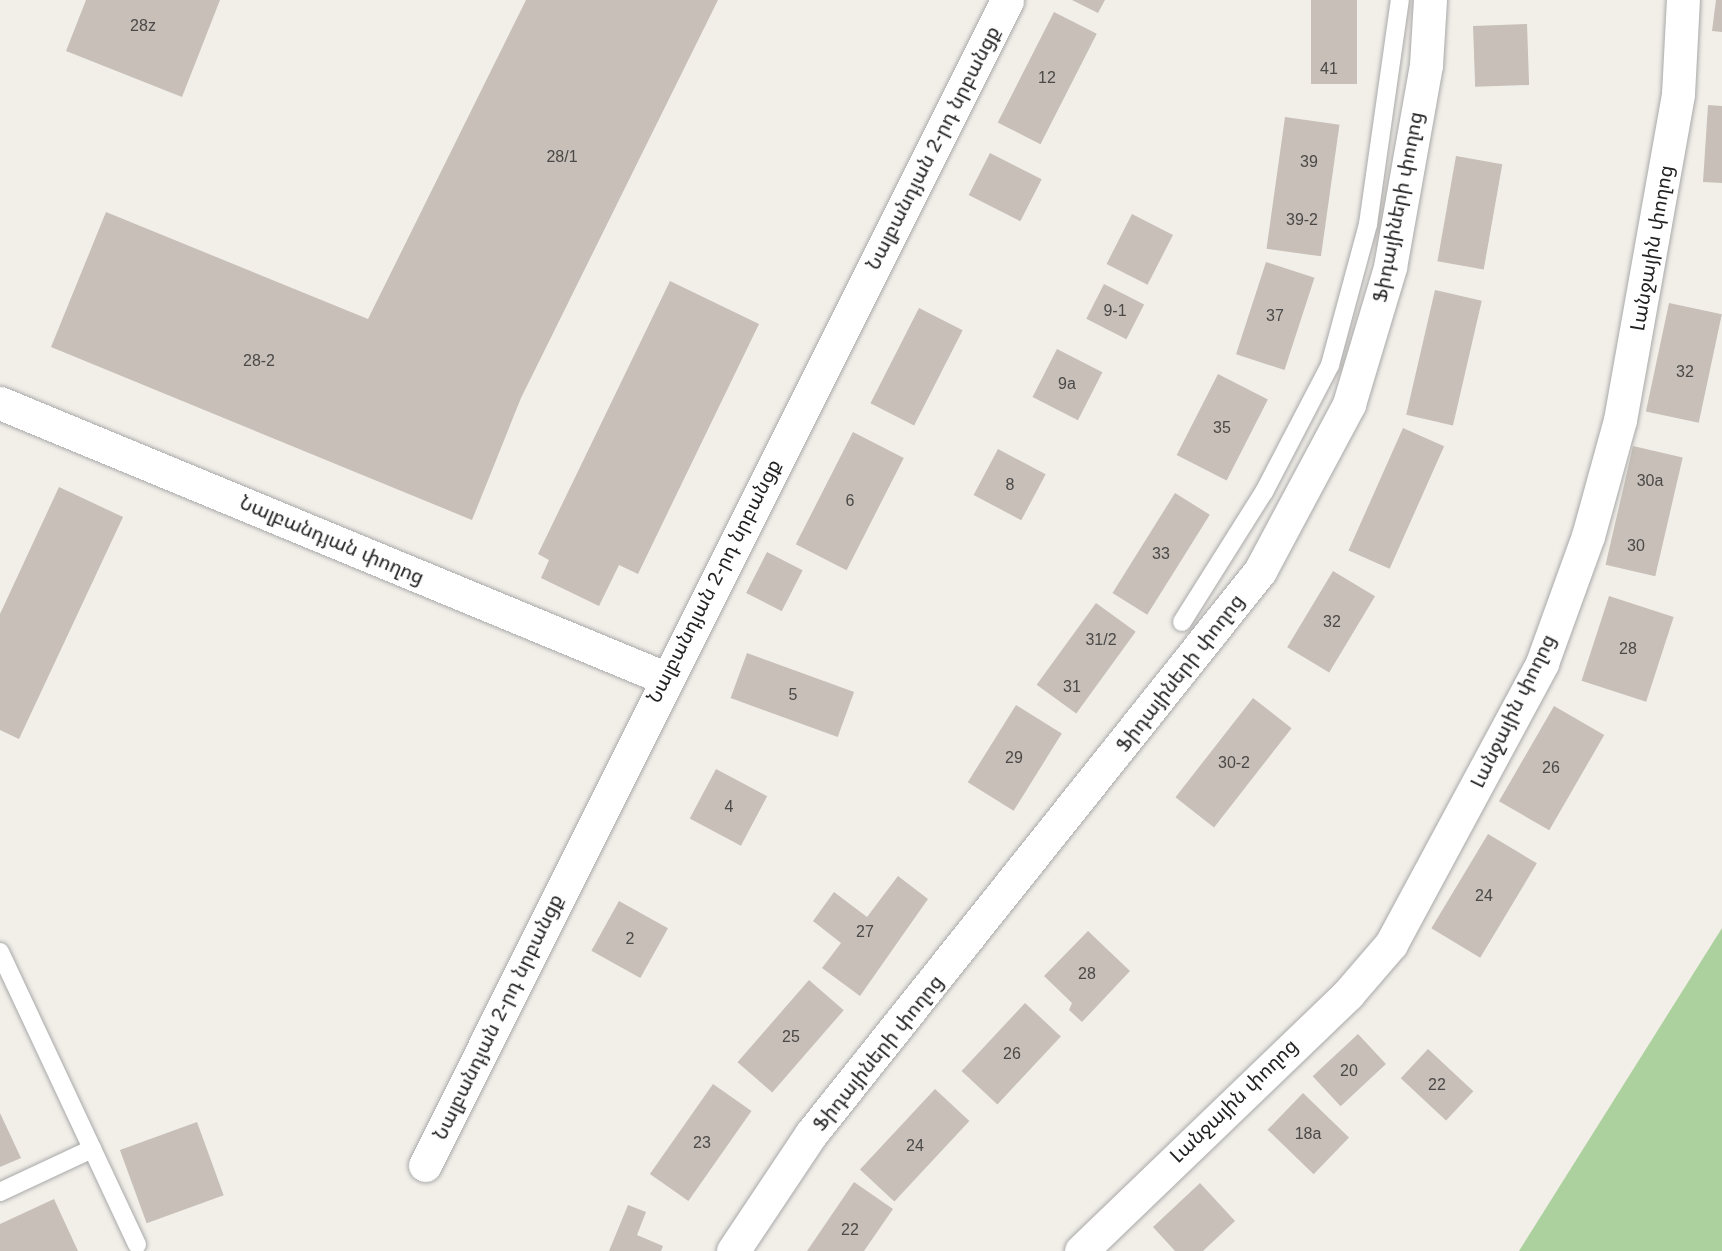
<!DOCTYPE html>
<meta charset="utf-8">
<style>
body{margin:0}
#map{position:relative;width:1722px;height:1251px;overflow:hidden;background:#f2efe9;font-family:Helvetica,"Noto Sans Armenian",sans-serif}
div>[style]{position:absolute}
.forest>*{inset:0;background:#add19e}
.building>*{inset:0;background:#c7bfb8;transform-origin:0 0}
.roads{filter:drop-shadow(0 0 2px #a9a9a9) drop-shadow(0 0 2px #a9a9a9)}
.service>*{height:18px;margin:-9px;padding:0 9px;transform-origin:9px;border-radius:9px;background:#fff}
.minor>*{height:33px;margin:-16.5px;padding:0 16.5px;transform-origin:16.5px;border-radius:16.5px;background:#fff}
span{translate:-50% -50%;white-space:nowrap;text-align:center;line-height:1.15;-webkit-text-stroke:4.5px #fff;paint-order:stroke}
.number-label{font-size:16px;color:#4b4948}
.number-label span{-webkit-text-stroke-width:0}
.street-label{font-size:20px;color:#222}
</style>
<div id="map">
<div class="forest">
<div style="clip-path:polygon(1722px 928px,1722px 1251px,1519px 1251px)"></div>
</div>
<div class="building">
<div style="clip-path:polygon(86px 0,220px 0,182px 97px,66px 51px)"></div>
<div style="clip-path:polygon(526px 0,718px 0,521px 398px,472px 520px,51px 347px,106px 212px,368px 319px)"></div>
<div style="clip-path:polygon(1072px 0,1105px 0,1098px 13px)"></div>
<div style="left:1311px;top:0;width:46px;height:84px"></div>
<div style="clip-path:polygon(1716px 0,1722px 0,1722px 32px,1712px 31px)"></div>
<div style="left:1054px;top:12px;width:48px;height:124px;rotate:27deg"></div>
<div style="left:1527px;top:24px;width:61px;height:54px;rotate:88deg"></div>
<div style="clip-path:polygon(1708px 105px,1722px 106px,1722px 183px,1703px 182px)"></div>
<div style="left:1285px;top:117px;width:55px;height:133px;rotate:8deg"></div>
<div style="left:990px;top:153px;width:58px;height:47px;rotate:27deg"></div>
<div style="left:1456px;top:156px;width:47px;height:107px;rotate:10deg"></div>
<div style="left:1132px;top:214px;width:46px;height:56px;rotate:27deg"></div>
<div style="left:1266px;top:262px;width:51px;height:97px;rotate:18deg"></div>
<div style="clip-path:polygon(670px 281px,759px 324px,638px 574px,619px 565px,599px 606px,541px 578px,549px 560px,538px 554px)"></div>
<div style="left:1104px;top:284px;width:45px;height:39px;rotate:27deg"></div>
<div style="left:1435px;top:290px;width:48px;height:128px;rotate:13deg"></div>
<div style="left:1669px;top:303px;width:54px;height:111px;rotate:12deg"></div>
<div style="left:919px;top:308px;width:49px;height:107px;rotate:27deg"></div>
<div style="left:1057px;top:349px;width:51px;height:54px;rotate:27deg"></div>
<div style="left:1218px;top:374px;width:56px;height:91px;rotate:27deg"></div>
<div style="left:1403px;top:428px;width:45px;height:134px;rotate:24deg"></div>
<div style="left:853px;top:432px;width:57px;height:126px;rotate:27deg"></div>
<div style="left:1633px;top:446px;width:51px;height:122px;rotate:13deg"></div>
<div style="left:998px;top:449px;width:54px;height:52px;rotate:28deg"></div>
<div style="clip-path:polygon(59px 487px,123px 517px,19px 739px,0 730px,0 614px)"></div>
<div style="left:1175px;top:493px;width:41px;height:118px;rotate:32deg"></div>
<div style="left:767px;top:552px;width:40px;height:46px;rotate:27deg"></div>
<div style="left:1333px;top:571px;width:49px;height:89px;rotate:31deg"></div>
<div style="left:1609px;top:596px;width:68px;height:89px;rotate:18deg"></div>
<div style="left:1096px;top:603px;width:49px;height:101px;rotate:36deg"></div>
<div style="left:747px;top:653px;width:114px;height:48px;rotate:20deg"></div>
<div style="left:1253px;top:698px;width:49px;height:126px;rotate:38deg"></div>
<div style="left:1016px;top:705px;width:54px;height:91px;rotate:32deg"></div>
<div style="left:1554px;top:706px;width:58px;height:110px;rotate:30deg"></div>
<div style="left:716px;top:769px;width:58px;height:56px;rotate:28deg"></div>
<div style="left:1488px;top:834px;width:57px;height:110px;rotate:31deg"></div>
<div style="clip-path:polygon(898px 876px,928px 899px,860px 996px,822px 968px,841px 943px,813px 921px,834px 892px,867px 917px)"></div>
<div style="left:619px;top:901px;width:56px;height:57px;rotate:29deg"></div>
<div style="clip-path:polygon(1088px 931px,1130px 971px,1082px 1022px,1069px 1010px,1072px 1003px,1044px 976px)"></div>
<div style="left:809px;top:980px;width:46px;height:109px;rotate:41deg"></div>
<div style="left:1025px;top:1003px;width:49px;height:93px;rotate:43deg"></div>
<div style="left:1358px;top:1034px;width:41px;height:62px;rotate:47deg"></div>
<div style="left:1428px;top:1049px;width:62px;height:40px;rotate:43deg"></div>
<div style="left:713px;top:1084px;width:47px;height:110px;rotate:35deg"></div>
<div style="left:935px;top:1089px;width:47px;height:110px;rotate:43deg"></div>
<div style="left:1303px;top:1093px;width:64px;height:51px;rotate:44deg"></div>
<div style="clip-path:polygon(0 1113px,21px 1158px,0 1167px)"></div>
<div style="left:197px;top:1122px;width:78px;height:82px;rotate:70deg"></div>
<div style="clip-path:polygon(854px 1182px,893px 1209px,864px 1251px,807px 1251px)"></div>
<div style="clip-path:polygon(1200px 1183px,1235px 1221px,1203px 1251px,1175px 1251px,1153px 1227px)"></div>
<div style="clip-path:polygon(54px 1199px,78px 1251px,0 1251px,0 1224px)"></div>
<div style="clip-path:polygon(628px 1205px,646px 1212px,637px 1235px,663px 1246px,661px 1251px,609px 1251px)"></div>
</div>
<div class="roads">
<div class="service">
<div style="left:1182px;top:622px;width:154px;rotate:-57.8deg"></div>
<div style="left:1264px;top:492px;width:143px;rotate:-62.5deg"></div>
<div style="left:1330px;top:365px;width:146px;rotate:-74.9deg"></div>
<div style="left:1368px;top:224px;width:226px;rotate:-81.9deg"></div>
<div style="left:0;top:952px;width:323px;rotate:64.9deg"></div>
<div style="left:0;top:1192px;width:102px;rotate:-25.1deg"></div>
</div>
<div class="minor">
<div style="left:0;top:403px;width:720px;rotate:22.47deg"></div>
<div style="left:425px;top:1165px;width:1302px;rotate:-63.45deg"></div>
<div style="left:733px;top:1251px;width:141px;rotate:-56.3deg"></div>
<div style="left:811px;top:1134px;width:720px;rotate:-51.43deg"></div>
<div style="left:1260px;top:571px;width:189px;rotate:-61.9deg"></div>
<div style="left:1349px;top:404px;width:143px;rotate:-73.3deg"></div>
<div style="left:1390px;top:267px;width:205px;rotate:-79.9deg"></div>
<div style="left:1426px;top:65px;width:65px;rotate:-86.5deg"></div>
<div style="left:1081px;top:1251px;width:371px;rotate:-43.9deg"></div>
<div style="left:1348px;top:994px;width:66px;rotate:-49.3deg"></div>
<div style="left:1391px;top:944px;width:319px;rotate:-61.7deg"></div>
<div style="left:1542px;top:663px;width:135px;rotate:-70.1deg"></div>
<div style="left:1588px;top:536px;width:120px;rotate:-74.6deg"></div>
<div style="left:1620px;top:420px;width:331px;rotate:-79.9deg"></div>
<div style="left:1678px;top:94px;width:94px;rotate:-87deg"></div>
</div>
</div>
<div class="number-label">
<span style="left:143px;top:26px">28z</span>
<span style="left:1329px;top:69px">41</span>
<span style="left:1047px;top:78px">12</span>
<span style="left:562px;top:157px">28/1</span>
<span style="left:1309px;top:162px">39</span>
<span style="left:1302px;top:220px">39-2</span>
<span style="left:1115px;top:311px">9-1</span>
<span style="left:1275px;top:316px">37</span>
<span style="left:259px;top:361px">28-2</span>
<span style="left:1685px;top:372px">32</span>
<span style="left:1067px;top:384px">9a</span>
<span style="left:1222px;top:428px">35</span>
<span style="left:1650px;top:481px">30a</span>
<span style="left:1010px;top:485px">8</span>
<span style="left:850px;top:501px">6</span>
<span style="left:1636px;top:546px">30</span>
<span style="left:1161px;top:554px">33</span>
<span style="left:1332px;top:622px">32</span>
<span style="left:1101px;top:640px">31/2</span>
<span style="left:1628px;top:649px">28</span>
<span style="left:1072px;top:687px">31</span>
<span style="left:793px;top:695px">5</span>
<span style="left:1014px;top:758px">29</span>
<span style="left:1234px;top:763px">30-2</span>
<span style="left:1551px;top:768px">26</span>
<span style="left:729px;top:807px">4</span>
<span style="left:1484px;top:896px">24</span>
<span style="left:865px;top:932px">27</span>
<span style="left:630px;top:939px">2</span>
<span style="left:1087px;top:974px">28</span>
<span style="left:791px;top:1037px">25</span>
<span style="left:1012px;top:1054px">26</span>
<span style="left:1349px;top:1071px">20</span>
<span style="left:1437px;top:1085px">22</span>
<span style="left:1308px;top:1134px">18a</span>
<span style="left:702px;top:1143px">23</span>
<span style="left:915px;top:1146px">24</span>
<span style="left:850px;top:1230px">22</span>
</div>
<div class="street-label">
<span style="left:933px;top:148px;rotate:-63deg">Նալբանդյան 2-րդ նրբանցք</span>
<span style="left:1398px;top:207px;rotate:-79deg">Ֆիդայիների փողոց</span>
<span style="left:1652px;top:248px;rotate:-80deg">Լանջային փողոց</span>
<span style="left:332px;top:540px;rotate:23deg">Նալբանդյան փողոց</span>
<span style="left:714px;top:581px;rotate:-63deg">Նալբանդյան 2-րդ նրբանցք</span>
<span style="left:1180px;top:673px;rotate:-52deg">Ֆիդայիների փողոց</span>
<span style="left:1513px;top:711px;rotate:-64deg">Լանջային փողոց</span>
<span style="left:498px;top:1017px;rotate:-64deg">Նալբանդյան 2-րդ նրբանցք</span>
<span style="left:878px;top:1053px;rotate:-51deg">Ֆիդայիների փողոց</span>
<span style="left:1234px;top:1101px;rotate:-44deg">Լանջային փողոց</span>
</div>
</div>
